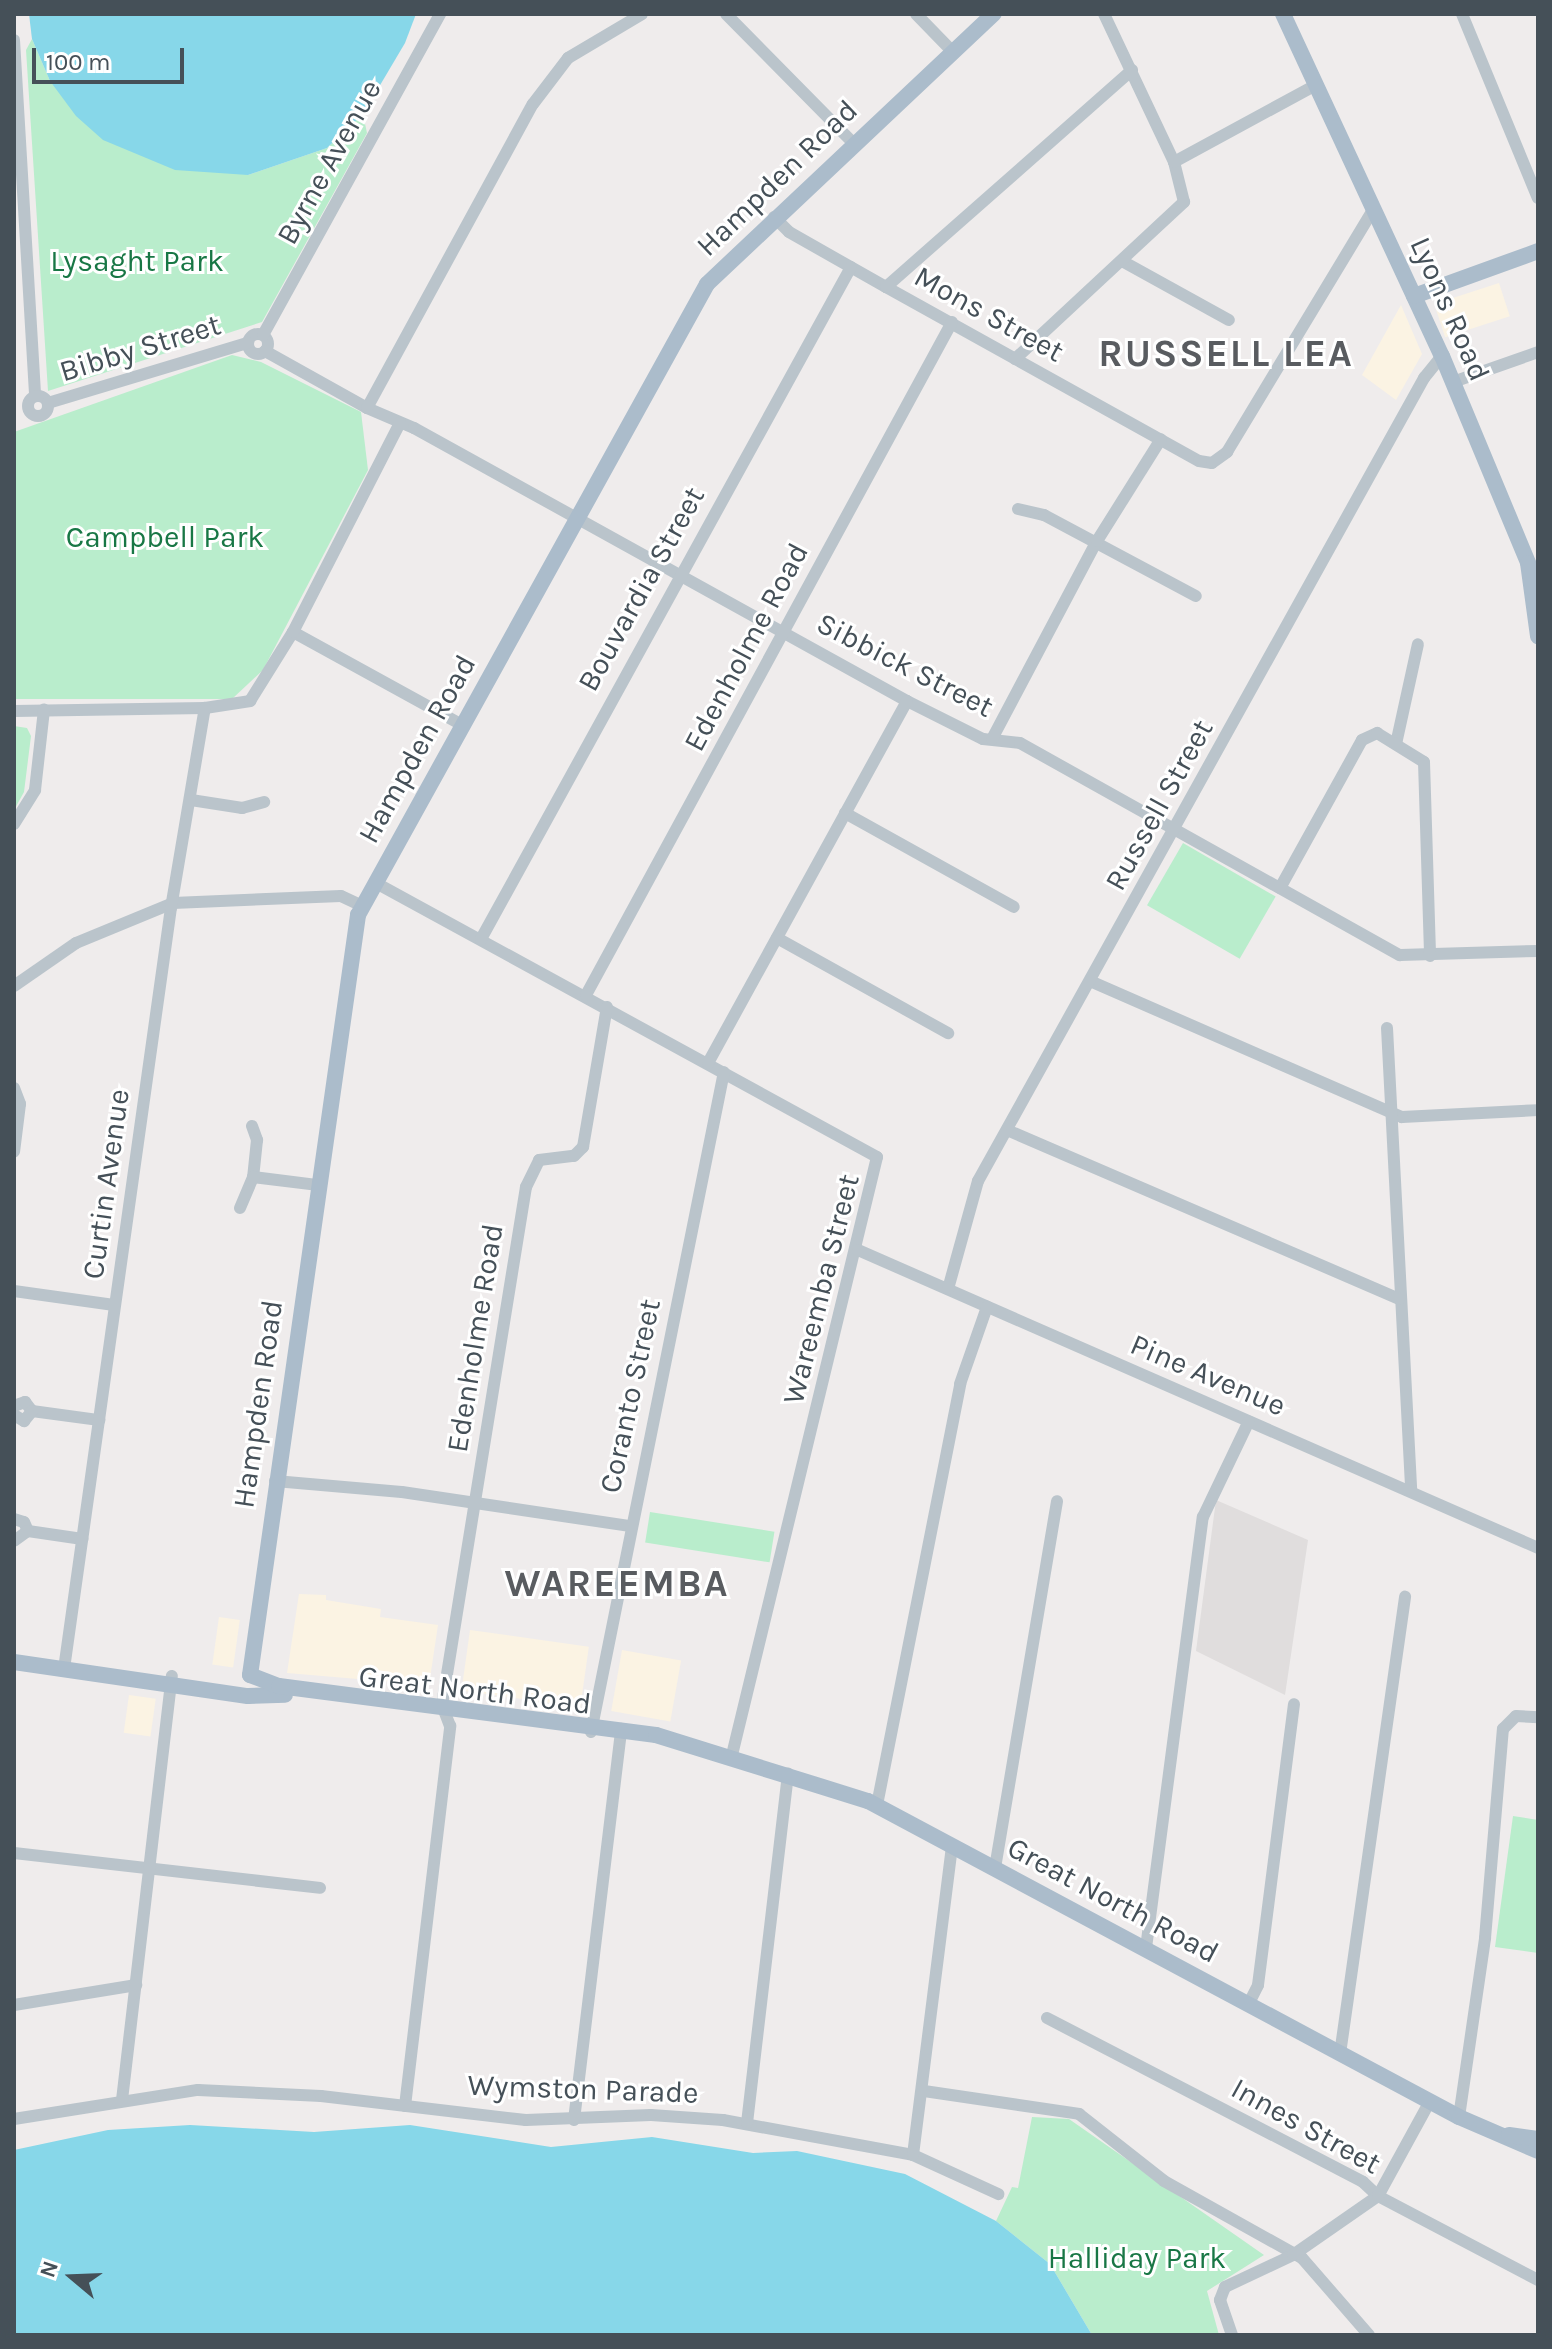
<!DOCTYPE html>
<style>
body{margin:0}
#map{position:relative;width:1552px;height:2349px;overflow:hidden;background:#efecec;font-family:Karla,sans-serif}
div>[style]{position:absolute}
.commercial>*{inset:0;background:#fbf3e3;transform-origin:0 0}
.education>*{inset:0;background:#e0dddd}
.green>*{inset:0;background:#b9edcc;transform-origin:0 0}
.water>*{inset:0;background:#87d7e9}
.minor>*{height:12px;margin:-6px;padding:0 6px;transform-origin:6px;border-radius:6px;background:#bac4cb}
.minor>.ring{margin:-6px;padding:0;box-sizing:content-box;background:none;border:12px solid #bac4cb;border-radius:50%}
.major>*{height:16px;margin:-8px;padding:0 8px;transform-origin:8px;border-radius:8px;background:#abbccb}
span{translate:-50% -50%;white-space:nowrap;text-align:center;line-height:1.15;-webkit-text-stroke:6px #fff;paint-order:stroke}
.street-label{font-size:30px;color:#455058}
.park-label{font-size:30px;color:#187745}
.district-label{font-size:38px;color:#595c60;font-weight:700;letter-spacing:2px}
.frame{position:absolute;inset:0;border:16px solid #455058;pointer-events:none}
.north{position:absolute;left:32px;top:2237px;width:80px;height:80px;-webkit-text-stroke:6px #fff;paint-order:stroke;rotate:289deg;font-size:22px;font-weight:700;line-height:32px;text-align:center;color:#455058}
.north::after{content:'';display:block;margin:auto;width:28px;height:36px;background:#455058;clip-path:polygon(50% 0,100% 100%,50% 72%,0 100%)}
.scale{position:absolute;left:32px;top:48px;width:152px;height:36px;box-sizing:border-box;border:4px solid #455058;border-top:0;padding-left:10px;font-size:24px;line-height:28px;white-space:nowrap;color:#455058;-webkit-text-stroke:6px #fff;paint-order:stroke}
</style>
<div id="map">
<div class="commercial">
<div style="left:1499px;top:283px;width:35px;height:68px;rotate:72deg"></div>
<div style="clip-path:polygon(1401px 305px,1422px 354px,1396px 400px,1362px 375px)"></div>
<div style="clip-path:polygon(299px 1594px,326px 1595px,326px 1600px,381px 1609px,380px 1617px,438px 1625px,429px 1685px,287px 1673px)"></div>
<div style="left:219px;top:1617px;width:21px;height:48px;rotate:8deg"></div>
<div style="left:470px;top:1630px;width:120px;height:61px;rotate:8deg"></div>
<div style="left:622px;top:1650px;width:60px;height:62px;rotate:10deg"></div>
<div style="left:129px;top:1695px;width:27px;height:38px;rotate:8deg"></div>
</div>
<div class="education">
<div style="clip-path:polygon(1216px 1500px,1308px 1540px,1285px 1695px,1196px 1651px)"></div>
</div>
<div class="green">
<div style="clip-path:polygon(32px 39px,50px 81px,248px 175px,327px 148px,363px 114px,367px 133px,262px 322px,48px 391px,26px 50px)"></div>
<div style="clip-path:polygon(232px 355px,261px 362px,361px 412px,368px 470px,263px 670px,232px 699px,14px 699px,14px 432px)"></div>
<div style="clip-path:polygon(14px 726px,27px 728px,31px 736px,24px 792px,14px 810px)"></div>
<div style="left:1183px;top:843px;width:107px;height:72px;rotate:30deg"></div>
<div style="left:650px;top:1512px;width:126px;height:31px;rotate:9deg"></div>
<div style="clip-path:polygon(1513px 1816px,1538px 1820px,1538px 1953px,1495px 1947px)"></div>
<div style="clip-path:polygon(1032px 2117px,1069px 2119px,1264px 2255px,1207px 2291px,1219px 2335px,1092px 2335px,1050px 2264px,996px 2221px,1012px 2187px,1018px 2188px)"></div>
</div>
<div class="water">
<div style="clip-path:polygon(29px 14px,416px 14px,405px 43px,363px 114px,327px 148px,248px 175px,175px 170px,103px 140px,76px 116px,50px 81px,32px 39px)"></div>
<div style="clip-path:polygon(190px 2125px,314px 2132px,410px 2125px,551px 2147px,652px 2137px,753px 2153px,797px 2151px,905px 2174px,996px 2221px,1050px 2264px,1092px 2335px,14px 2335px,14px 2150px,108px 2130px)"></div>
</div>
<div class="minor">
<div style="left:726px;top:14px;width:181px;rotate:45.4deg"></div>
<div style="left:916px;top:14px;width:53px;rotate:45.8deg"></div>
<div style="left:1462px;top:14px;width:199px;rotate:67.6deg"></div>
<div style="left:14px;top:40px;width:357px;rotate:86.6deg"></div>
<div style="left:1174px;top:162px;width:162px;rotate:-28.5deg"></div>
<div style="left:774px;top:217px;width:21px;rotate:45deg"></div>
<div style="left:789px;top:232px;width:112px;rotate:29.6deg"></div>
<div style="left:886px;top:287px;width:358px;rotate:29.1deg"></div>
<div style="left:1199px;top:461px;width:13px;rotate:9deg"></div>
<div style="left:1212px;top:463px;width:19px;rotate:-36deg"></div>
<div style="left:1227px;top:452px;width:285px;rotate:-58.9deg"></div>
<div style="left:1122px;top:261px;width:122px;rotate:28.9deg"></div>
<div style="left:886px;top:287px;width:328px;rotate:-41.4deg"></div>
<div class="ring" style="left:248px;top:334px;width:8px;height:8px"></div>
<div style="left:263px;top:335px;width:367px;rotate:-61.1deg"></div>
<div style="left:265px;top:351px;width:117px;rotate:29.2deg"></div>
<div style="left:367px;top:408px;width:51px;rotate:23.1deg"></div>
<div style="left:414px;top:428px;width:564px;rotate:28.98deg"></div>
<div style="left:907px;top:701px;width:85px;rotate:26.6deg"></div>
<div style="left:983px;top:739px;width:37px;rotate:6deg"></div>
<div style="left:1020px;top:743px;width:435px;rotate:29.2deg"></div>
<div style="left:1400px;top:955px;width:138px;rotate:-1.7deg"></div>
<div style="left:1015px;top:359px;width:231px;rotate:-42.9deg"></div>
<div style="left:1184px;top:202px;width:41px;rotate:-104deg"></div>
<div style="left:1174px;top:162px;width:164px;rotate:-115.3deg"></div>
<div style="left:1453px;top:382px;width:90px;rotate:-19.4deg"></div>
<div class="ring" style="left:28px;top:396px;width:8px;height:8px"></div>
<div style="left:48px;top:403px;width:208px;rotate:-16.8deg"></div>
<div style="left:367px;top:408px;width:346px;rotate:-61.4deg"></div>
<div style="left:533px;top:104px;width:58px;rotate:-52.7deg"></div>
<div style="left:568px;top:58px;width:86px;rotate:-30.7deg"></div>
<div style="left:1018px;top:509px;width:27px;rotate:13deg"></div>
<div style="left:1044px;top:515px;width:172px;rotate:28.1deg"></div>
<div style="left:293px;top:632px;width:193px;rotate:28.8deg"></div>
<div style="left:14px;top:711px;width:191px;rotate:-0.9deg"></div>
<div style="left:205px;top:708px;width:46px;rotate:-8.8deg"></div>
<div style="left:250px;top:701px;width:81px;rotate:-58.1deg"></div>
<div style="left:293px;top:632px;width:235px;rotate:-62.9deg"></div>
<div style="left:992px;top:739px;width:224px;rotate:-62.1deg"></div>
<div style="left:1097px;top:541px;width:120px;rotate:-57.9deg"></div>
<div style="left:1396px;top:744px;width:102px;rotate:-77.6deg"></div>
<div style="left:191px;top:800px;width:52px;rotate:8.9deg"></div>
<div style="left:242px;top:808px;width:23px;rotate:-15deg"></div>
<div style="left:845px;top:813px;width:193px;rotate:29.1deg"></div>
<div style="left:14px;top:824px;width:40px;rotate:-58deg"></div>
<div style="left:35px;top:790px;width:81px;rotate:-83.6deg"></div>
<div style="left:376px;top:883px;width:571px;rotate:28.67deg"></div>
<div style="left:877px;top:1157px;width:615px;rotate:103.63deg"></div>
<div style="left:1280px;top:888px;width:169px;rotate:-61deg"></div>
<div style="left:1362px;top:740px;width:17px;rotate:-25deg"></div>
<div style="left:1377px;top:733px;width:55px;rotate:31.7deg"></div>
<div style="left:1424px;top:762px;width:194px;rotate:88.2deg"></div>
<div style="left:777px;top:938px;width:196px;rotate:29.1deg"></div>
<div style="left:481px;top:939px;width:767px;rotate:-61.16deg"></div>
<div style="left:1090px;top:981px;width:340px;rotate:23.6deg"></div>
<div style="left:1402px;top:1117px;width:136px;rotate:-2.9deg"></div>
<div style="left:14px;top:986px;width:75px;rotate:-34.7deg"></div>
<div style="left:76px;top:943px;width:105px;rotate:-22.4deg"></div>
<div style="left:173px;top:903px;width:168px;rotate:-2.4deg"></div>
<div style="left:341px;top:896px;width:23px;rotate:25deg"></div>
<div style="left:586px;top:995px;width:766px;rotate:-61.46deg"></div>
<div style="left:1387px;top:1028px;width:464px;rotate:87deg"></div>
<div style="left:708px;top:1063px;width:413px;rotate:-61.2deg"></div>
<div style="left:14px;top:1088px;width:17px;rotate:69deg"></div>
<div style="left:20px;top:1104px;width:48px;rotate:97.1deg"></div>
<div style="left:252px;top:1126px;width:15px;rotate:70deg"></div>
<div style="left:257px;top:1140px;width:37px;rotate:96deg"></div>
<div style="left:253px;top:1177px;width:64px;rotate:7.1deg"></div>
<div style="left:1007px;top:1130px;width:427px;rotate:23.3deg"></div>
<div style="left:240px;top:1208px;width:34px;rotate:-67deg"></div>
<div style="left:858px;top:1250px;width:742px;rotate:23.66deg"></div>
<div style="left:948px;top:1289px;width:112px;rotate:-74.5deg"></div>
<div style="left:978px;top:1181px;width:919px;rotate:-60.95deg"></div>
<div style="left:1424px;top:378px;width:28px;rotate:-51deg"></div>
<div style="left:14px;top:1291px;width:101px;rotate:8deg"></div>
<div style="left:14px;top:1406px;width:12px;rotate:-20deg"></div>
<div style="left:25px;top:1402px;width:11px;rotate:52deg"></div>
<div style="left:32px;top:1411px;width:68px;rotate:7.7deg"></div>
<div style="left:14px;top:1415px;width:12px;rotate:31deg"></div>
<div style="left:24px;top:1421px;width:13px;rotate:-51deg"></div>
<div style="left:275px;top:1481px;width:127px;rotate:5deg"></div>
<div style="left:402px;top:1492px;width:231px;rotate:8.5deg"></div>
<div style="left:14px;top:1519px;width:10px;rotate:17deg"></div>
<div style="left:24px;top:1522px;width:10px;rotate:66deg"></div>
<div style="left:28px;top:1531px;width:55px;rotate:8.4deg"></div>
<div style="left:14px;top:1541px;width:17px;rotate:-36deg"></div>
<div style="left:64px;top:1669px;width:768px;rotate:-82deg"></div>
<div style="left:171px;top:908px;width:203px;rotate:-80.4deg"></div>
<div style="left:591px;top:1732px;width:673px;rotate:-78.61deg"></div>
<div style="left:877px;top:1805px;width:429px;rotate:-78.8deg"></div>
<div style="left:960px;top:1384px;width:82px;rotate:-70.7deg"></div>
<div style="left:14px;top:1853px;width:308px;rotate:6.5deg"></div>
<div style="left:995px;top:1868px;width:372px;rotate:-80.4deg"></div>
<div style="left:1146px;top:1948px;width:435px;rotate:-82.5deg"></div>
<div style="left:1203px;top:1517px;width:106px;rotate:-64.4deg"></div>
<div style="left:14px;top:2005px;width:124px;rotate:-9.3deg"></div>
<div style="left:1248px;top:2005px;width:22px;rotate:-63deg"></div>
<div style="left:1258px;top:1985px;width:283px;rotate:-82.7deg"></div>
<div style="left:1047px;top:2018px;width:356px;rotate:27.4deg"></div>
<div style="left:1363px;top:2182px;width:21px;rotate:43deg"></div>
<div style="left:1378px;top:2196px;width:181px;rotate:27.7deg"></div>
<div style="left:1340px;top:2054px;width:462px;rotate:-81.9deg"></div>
<div style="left:924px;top:2091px;width:157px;rotate:8.4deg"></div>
<div style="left:1079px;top:2114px;width:108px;rotate:38.2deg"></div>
<div style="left:1164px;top:2181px;width:158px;rotate:29.2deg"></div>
<div style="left:1302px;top:2258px;width:102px;rotate:49deg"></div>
<div style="left:122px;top:2100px;width:427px;rotate:-83.3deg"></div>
<div style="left:405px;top:2106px;width:383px;rotate:-83.2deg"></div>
<div style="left:450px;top:1726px;width:22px;rotate:-111deg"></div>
<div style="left:442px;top:1705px;width:525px;rotate:-80.79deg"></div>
<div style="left:526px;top:1187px;width:30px;rotate:-64deg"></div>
<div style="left:539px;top:1160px;width:35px;rotate:-7deg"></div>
<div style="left:574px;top:1156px;width:13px;rotate:-45deg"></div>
<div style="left:583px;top:1147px;width:142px;rotate:-80.3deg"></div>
<div style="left:1459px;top:2117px;width:181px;rotate:-81.7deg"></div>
<div style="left:1485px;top:1938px;width:210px;rotate:-85.1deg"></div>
<div style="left:1503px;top:1729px;width:18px;rotate:-45deg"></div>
<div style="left:1516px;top:1716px;width:22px;rotate:3deg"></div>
<div style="left:14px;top:2119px;width:186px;rotate:-9deg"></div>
<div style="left:198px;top:2090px;width:123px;rotate:2.8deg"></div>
<div style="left:321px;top:2096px;width:206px;rotate:6.7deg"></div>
<div style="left:526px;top:2120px;width:125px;rotate:-2.3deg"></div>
<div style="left:651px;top:2115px;width:72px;rotate:4deg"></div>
<div style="left:723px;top:2120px;width:193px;rotate:10.4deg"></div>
<div style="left:913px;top:2155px;width:94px;rotate:24.6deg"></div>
<div style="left:574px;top:2120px;width:394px;rotate:-83.1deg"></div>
<div style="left:747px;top:2123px;width:352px;rotate:-83.3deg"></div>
<div style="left:913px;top:2155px;width:312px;rotate:-82.8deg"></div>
<div style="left:1232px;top:2335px;width:37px;rotate:-109deg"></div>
<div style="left:1220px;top:2300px;width:14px;rotate:-69deg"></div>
<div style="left:1225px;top:2287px;width:75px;rotate:-25.2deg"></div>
<div style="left:1293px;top:2255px;width:103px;rotate:-34.8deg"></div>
<div style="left:1378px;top:2196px;width:108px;rotate:-61.3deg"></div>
</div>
<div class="major">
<div style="left:1283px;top:14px;width:377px;rotate:65.1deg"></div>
<div style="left:1442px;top:356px;width:224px;rotate:67.4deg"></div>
<div style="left:1528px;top:563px;width:74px;rotate:82.2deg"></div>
<div style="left:1414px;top:296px;width:132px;rotate:-19.9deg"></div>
<div style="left:14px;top:1662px;width:236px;rotate:8.3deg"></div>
<div style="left:248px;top:1696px;width:37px;rotate:-2deg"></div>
<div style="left:250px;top:1675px;width:768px;rotate:-81.91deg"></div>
<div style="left:358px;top:915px;width:721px;rotate:-61.05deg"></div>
<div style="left:707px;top:284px;width:394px;rotate:-43.3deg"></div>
<div style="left:250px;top:1675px;width:31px;rotate:21deg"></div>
<div style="left:279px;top:1686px;width:380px;rotate:7.4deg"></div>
<div style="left:656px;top:1735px;width:222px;rotate:17.3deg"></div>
<div style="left:868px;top:1801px;width:670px;rotate:28.13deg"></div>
<div style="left:1459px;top:2117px;width:86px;rotate:23.3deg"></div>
<div style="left:1509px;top:2135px;width:29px;rotate:8deg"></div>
</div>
<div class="street-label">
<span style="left:329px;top:162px;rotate:-61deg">Byrne Avenue</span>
<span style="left:777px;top:178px;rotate:-44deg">Hampden Road</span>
<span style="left:1450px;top:309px;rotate:66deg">Lyons Road</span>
<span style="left:989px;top:314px;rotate:29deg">Mons Street</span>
<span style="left:140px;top:348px;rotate:-17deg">Bibby Street</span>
<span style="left:641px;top:589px;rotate:-61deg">Bouvardia Street</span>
<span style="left:746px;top:647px;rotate:-62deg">Edenholme Road</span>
<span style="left:905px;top:665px;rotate:27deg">Sibbick Street</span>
<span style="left:417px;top:749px;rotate:-61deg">Hampden Road</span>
<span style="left:1159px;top:805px;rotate:-61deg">Russell Street</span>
<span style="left:106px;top:1184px;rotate:-82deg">Curtin Avenue</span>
<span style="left:821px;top:1289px;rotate:-76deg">Wareemba Street</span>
<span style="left:475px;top:1338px;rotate:-81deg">Edenholme Road</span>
<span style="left:1208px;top:1375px;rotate:23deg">Pine Avenue</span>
<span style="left:630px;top:1396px;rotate:-78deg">Coranto Street</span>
<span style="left:258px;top:1404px;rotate:-82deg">Hampden Road</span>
<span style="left:475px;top:1690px;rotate:7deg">Great North Road</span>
<span style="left:1113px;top:1900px;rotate:28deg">Great North Road</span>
<span style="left:583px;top:2089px;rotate:2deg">Wymston Parade</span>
<span style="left:1306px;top:2126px;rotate:29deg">Innes Street</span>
</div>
<div class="park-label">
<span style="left:137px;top:261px">Lysaght Park</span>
<span style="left:165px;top:537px">Campbell Park</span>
<span style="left:1137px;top:2258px">Halliday Park</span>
</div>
<div class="district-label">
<span style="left:1226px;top:354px">RUSSELL LEA</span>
<span style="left:617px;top:1584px">WAREEMBA</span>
</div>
<div class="frame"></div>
<div class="north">N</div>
<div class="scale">100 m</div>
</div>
